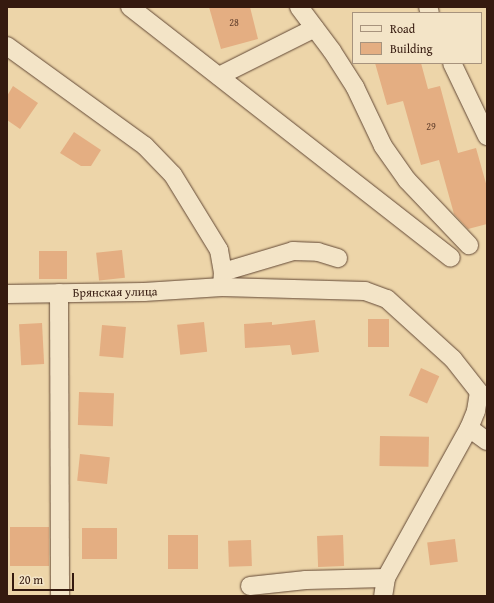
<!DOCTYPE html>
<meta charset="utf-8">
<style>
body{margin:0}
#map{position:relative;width:494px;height:603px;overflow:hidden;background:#edd5a9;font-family:"Gentium Book Plus",serif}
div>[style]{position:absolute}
.building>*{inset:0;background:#e4ae82;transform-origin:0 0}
.roads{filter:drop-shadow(0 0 1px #634936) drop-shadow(0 0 1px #634936)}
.minor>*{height:18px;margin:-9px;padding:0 9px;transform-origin:9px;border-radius:9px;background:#f3e4c7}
span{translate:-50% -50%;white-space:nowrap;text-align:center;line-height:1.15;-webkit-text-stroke:3px #f3e4c7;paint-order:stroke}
.number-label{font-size:10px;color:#613f2c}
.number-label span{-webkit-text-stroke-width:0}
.street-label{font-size:12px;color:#351a0f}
.frame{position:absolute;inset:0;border:8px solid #351a0f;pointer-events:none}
.legend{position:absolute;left:352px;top:12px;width:130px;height:52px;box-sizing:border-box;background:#f3e4c7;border:1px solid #a7937d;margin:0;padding:5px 7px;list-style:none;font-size:12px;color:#351a0f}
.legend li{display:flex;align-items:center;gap:8px;height:20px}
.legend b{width:20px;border:1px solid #a7937d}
.scale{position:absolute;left:12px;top:573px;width:62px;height:18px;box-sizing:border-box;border:2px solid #351a0f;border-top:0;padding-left:5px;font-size:12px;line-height:14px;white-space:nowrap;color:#351a0f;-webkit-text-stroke:3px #f3e4c7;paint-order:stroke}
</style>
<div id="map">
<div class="building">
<div style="clip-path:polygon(209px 7px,250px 7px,258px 39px,221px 49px)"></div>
<div style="clip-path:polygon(375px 63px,421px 63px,428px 89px,440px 86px,458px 153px,476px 148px,487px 187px,487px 224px,468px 229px,454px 214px,439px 160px,421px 165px,403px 101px,387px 105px)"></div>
<div style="clip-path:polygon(13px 86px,38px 103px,20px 129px,7px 120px,7px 96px)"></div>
<div style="clip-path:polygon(74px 132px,101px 150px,91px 166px,81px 166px,60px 153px)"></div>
<div style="left:122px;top:250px;width:28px;height:26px;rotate:84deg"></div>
<div style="left:39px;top:251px;width:28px;height:28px"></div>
<div style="left:368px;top:319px;width:21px;height:28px"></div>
<div style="clip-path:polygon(315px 320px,319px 352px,292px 355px,290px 345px,245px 348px,244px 324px,272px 322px,272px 325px)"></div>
<div style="left:204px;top:322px;width:30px;height:27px;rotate:84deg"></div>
<div style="left:42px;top:323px;width:41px;height:23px;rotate:87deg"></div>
<div style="left:102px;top:325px;width:24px;height:31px;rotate:5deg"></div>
<div style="left:421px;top:368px;width:20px;height:30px;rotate:24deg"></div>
<div style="left:79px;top:392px;width:35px;height:33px;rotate:2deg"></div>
<div style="left:380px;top:436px;width:49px;height:30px;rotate:1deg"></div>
<div style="left:80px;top:454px;width:30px;height:27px;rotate:6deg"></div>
<div style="left:10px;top:527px;width:39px;height:39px"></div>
<div style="left:82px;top:528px;width:35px;height:31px"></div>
<div style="left:168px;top:535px;width:30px;height:34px"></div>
<div style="left:343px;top:535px;width:31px;height:26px;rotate:88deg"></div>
<div style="left:455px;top:539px;width:23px;height:28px;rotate:83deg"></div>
<div style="left:251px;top:540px;width:26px;height:23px;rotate:88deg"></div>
</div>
<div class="roads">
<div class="minor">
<div style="left:130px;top:7px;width:407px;rotate:38deg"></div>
<div style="left:299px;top:7px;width:55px;rotate:53.1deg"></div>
<div style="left:332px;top:51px;width:43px;rotate:57.4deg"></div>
<div style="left:355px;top:87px;width:65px;rotate:64.6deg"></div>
<div style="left:383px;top:146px;width:42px;rotate:54.8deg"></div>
<div style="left:407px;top:180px;width:90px;rotate:46.4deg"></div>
<div style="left:428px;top:7px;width:6px;rotate:72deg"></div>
<div style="left:7px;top:46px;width:170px;rotate:35.9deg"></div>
<div style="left:145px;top:146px;width:40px;rotate:46deg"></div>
<div style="left:173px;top:175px;width:88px;rotate:58.5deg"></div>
<div style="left:219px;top:250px;width:22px;rotate:80deg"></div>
<div style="left:223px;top:272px;width:15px;rotate:94deg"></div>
<div style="left:452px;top:63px;width:81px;rotate:64.4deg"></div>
<div style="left:219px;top:76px;width:107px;rotate:-26.6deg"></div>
<div style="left:223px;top:272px;width:73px;rotate:-16.7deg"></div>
<div style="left:293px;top:251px;width:25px;rotate:2deg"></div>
<div style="left:318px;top:252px;width:21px;rotate:17deg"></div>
<div style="left:59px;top:293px;width:303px;rotate:89.8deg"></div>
<div style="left:7px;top:294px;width:137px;rotate:-0.8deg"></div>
<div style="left:144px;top:292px;width:78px;rotate:-3.7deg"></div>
<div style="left:222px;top:287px;width:143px;rotate:1.6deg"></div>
<div style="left:365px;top:291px;width:23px;rotate:20deg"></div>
<div style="left:387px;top:299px;width:89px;rotate:42.3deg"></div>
<div style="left:453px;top:359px;width:42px;rotate:51.8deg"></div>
<div style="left:479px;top:392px;width:19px;rotate:99deg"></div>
<div style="left:476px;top:411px;width:18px;rotate:112deg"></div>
<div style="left:469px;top:428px;width:171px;rotate:119deg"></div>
<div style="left:386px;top:578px;width:18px;rotate:99deg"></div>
<div style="left:469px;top:428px;width:22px;rotate:36deg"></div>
<div style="left:250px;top:586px;width:56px;rotate:-6.1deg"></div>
<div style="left:306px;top:580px;width:80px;rotate:-1.4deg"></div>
</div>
</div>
<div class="number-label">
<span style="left:234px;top:23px">28</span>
<span style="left:431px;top:127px">29</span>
</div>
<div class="street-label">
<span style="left:115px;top:292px;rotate:-1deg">Брянская улица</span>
</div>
<div class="frame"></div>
<ul class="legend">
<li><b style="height:5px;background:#f3e4c7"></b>Road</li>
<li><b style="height:11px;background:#e4ae82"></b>Building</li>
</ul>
<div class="scale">20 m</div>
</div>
